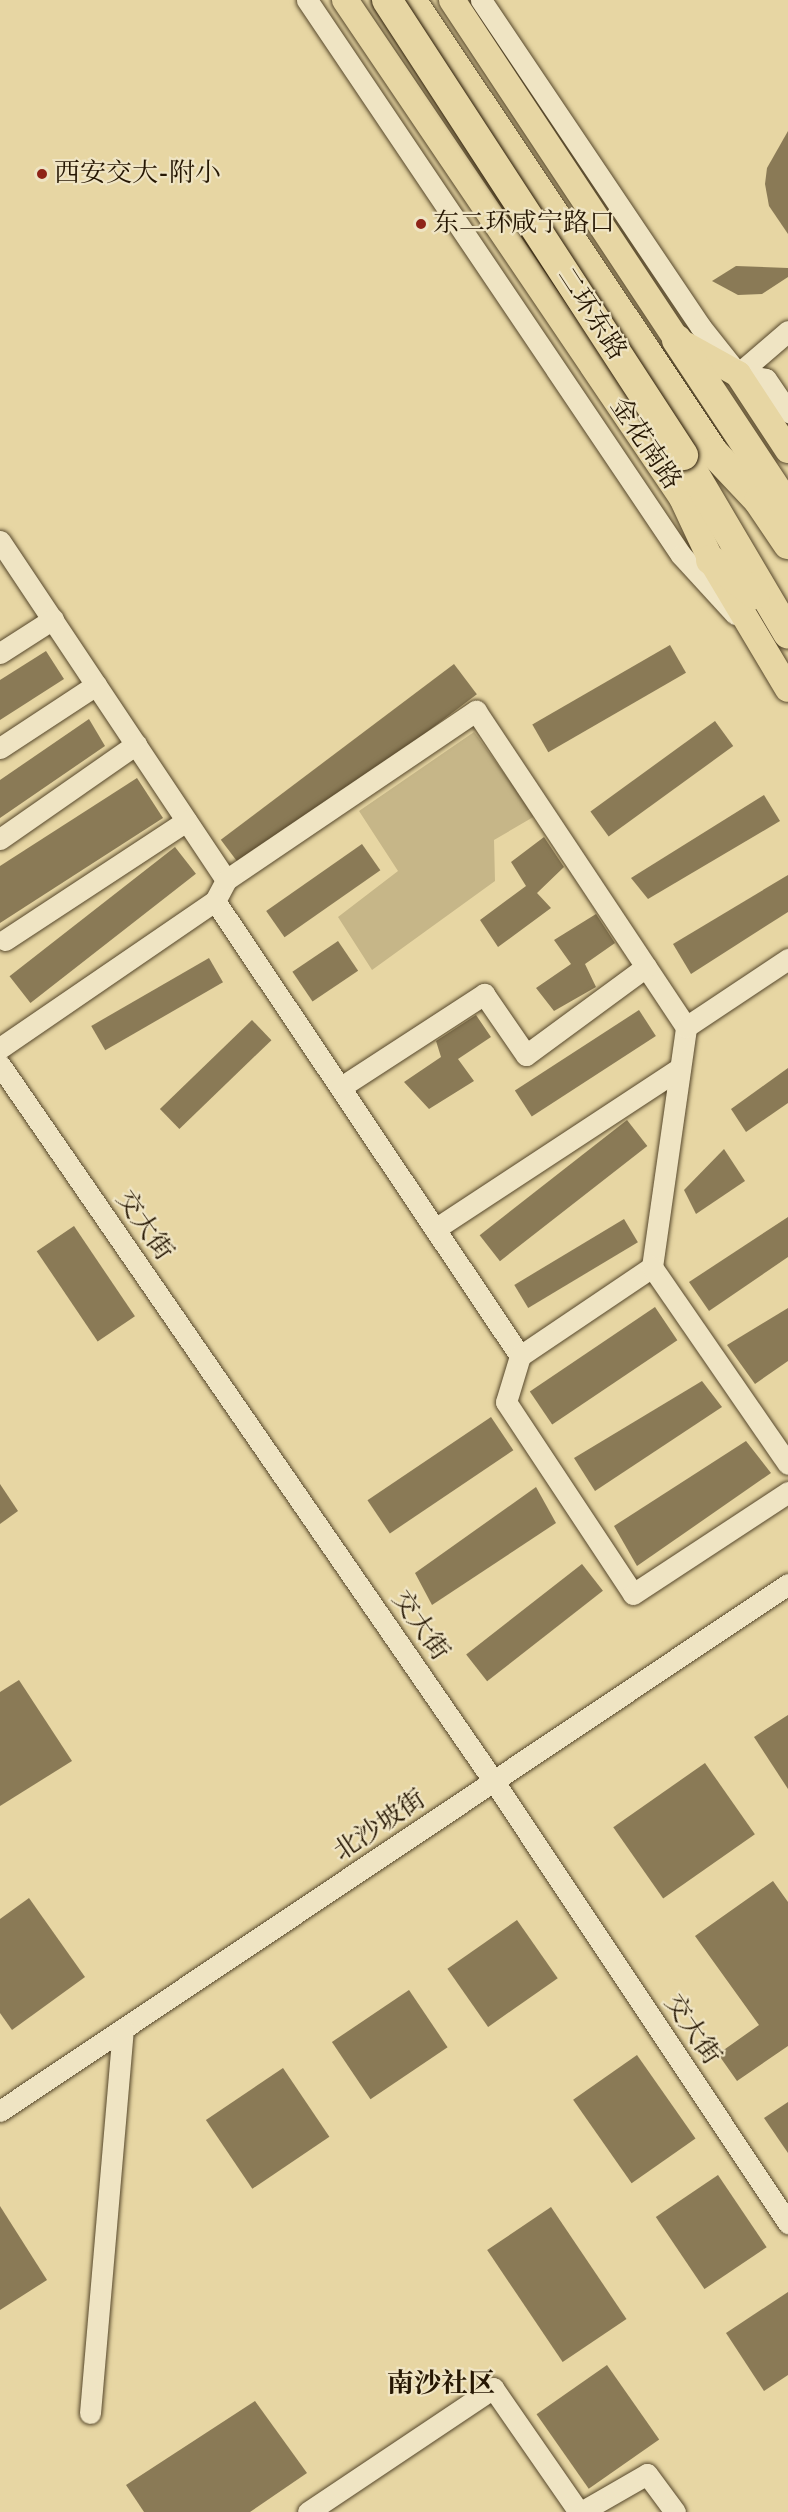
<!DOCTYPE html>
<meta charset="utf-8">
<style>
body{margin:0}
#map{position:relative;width:788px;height:2512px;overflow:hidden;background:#e7d6a3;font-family:"IM FELL Double Pica","Noto Serif SC",serif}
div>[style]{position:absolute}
.green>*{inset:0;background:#c6b688}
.building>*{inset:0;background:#8a7a56;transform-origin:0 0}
.roads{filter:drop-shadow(0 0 2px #56472b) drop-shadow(0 0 2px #56472b)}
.minor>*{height:21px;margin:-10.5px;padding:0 10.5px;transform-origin:10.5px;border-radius:10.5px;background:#efe4c3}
.major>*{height:26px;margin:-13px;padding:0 13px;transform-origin:13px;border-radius:13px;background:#e7d6a3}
.highway>*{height:30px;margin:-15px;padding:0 15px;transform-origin:15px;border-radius:15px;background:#e7d6a3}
.bridges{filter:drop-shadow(0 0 2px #261703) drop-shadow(0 0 2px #261703)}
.highway-bridge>*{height:30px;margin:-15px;padding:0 15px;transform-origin:15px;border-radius:15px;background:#e7d6a3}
.dots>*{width:16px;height:16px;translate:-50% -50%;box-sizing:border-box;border:3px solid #efe4c3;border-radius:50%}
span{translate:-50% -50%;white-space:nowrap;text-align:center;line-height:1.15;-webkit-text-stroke:4.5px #efe4c3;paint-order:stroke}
.poi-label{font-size:26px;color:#261703}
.left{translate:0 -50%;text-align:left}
.street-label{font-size:26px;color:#261703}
.neighbourhood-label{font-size:27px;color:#261703;font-weight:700}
</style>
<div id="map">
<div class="green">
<div style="clip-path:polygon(474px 732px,535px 816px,494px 840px,495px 881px,372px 970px,338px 917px,398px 871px,359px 811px)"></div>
</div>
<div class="building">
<div style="clip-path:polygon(788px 131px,788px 234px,769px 206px,765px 184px,767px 168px)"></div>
<div style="clip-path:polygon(736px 266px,788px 268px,788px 277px,762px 294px,738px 295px,712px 281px)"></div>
<div style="left:670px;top:645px;width:32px;height:159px;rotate:60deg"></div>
<div style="clip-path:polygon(46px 651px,64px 679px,0 720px,0 680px)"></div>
<div style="left:454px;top:664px;width:38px;height:292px;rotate:53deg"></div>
<div style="clip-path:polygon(89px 719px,105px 746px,0 818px,0 780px)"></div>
<div style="left:715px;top:721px;width:31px;height:154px;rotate:54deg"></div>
<div style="clip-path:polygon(137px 778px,163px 818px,0 923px,0 866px)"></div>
<div style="clip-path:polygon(764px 795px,780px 821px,648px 899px,631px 878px)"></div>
<div style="clip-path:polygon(544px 837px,564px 867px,537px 893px,551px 908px,498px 947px,480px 920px,526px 886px,511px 862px)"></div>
<div style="left:362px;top:844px;width:32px;height:117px;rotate:55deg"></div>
<div style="left:175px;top:847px;width:34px;height:210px;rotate:52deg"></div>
<div style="clip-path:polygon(788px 875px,788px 912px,691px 974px,673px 944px)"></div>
<div style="clip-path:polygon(596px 914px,615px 943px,585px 964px,596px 987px,554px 1011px,536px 988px,571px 964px,554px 940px)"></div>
<div style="left:338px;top:941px;width:36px;height:55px;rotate:56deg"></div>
<div style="left:209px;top:958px;width:28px;height:136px;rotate:60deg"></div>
<div style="left:639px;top:1010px;width:31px;height:148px;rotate:57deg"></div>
<div style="clip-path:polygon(476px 1015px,491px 1037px,458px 1059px,474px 1081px,429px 1109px,404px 1082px,441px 1057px,436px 1041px)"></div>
<div style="left:252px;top:1020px;width:28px;height:128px;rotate:46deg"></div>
<div style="clip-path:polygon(788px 1068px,788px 1103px,746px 1132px,731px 1109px)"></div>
<div style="left:627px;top:1120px;width:33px;height:187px;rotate:52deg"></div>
<div style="clip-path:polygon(724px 1149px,745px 1181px,696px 1214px,684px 1190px)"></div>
<div style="clip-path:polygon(788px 1217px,788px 1257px,709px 1311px,689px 1282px)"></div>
<div style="left:624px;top:1219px;width:27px;height:128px;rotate:59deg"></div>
<div style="left:74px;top:1226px;width:109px;height:45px;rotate:56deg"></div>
<div style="left:655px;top:1307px;width:40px;height:151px;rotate:56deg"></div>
<div style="clip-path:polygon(788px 1308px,788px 1361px,755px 1384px,727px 1345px)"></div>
<div style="clip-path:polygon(702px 1381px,722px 1407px,595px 1491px,574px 1458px)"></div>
<div style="left:491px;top:1417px;width:40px;height:149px;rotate:56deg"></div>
<div style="clip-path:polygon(746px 1441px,771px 1473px,637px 1566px,614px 1526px)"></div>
<div style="clip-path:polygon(0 1484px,18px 1511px,0 1524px)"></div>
<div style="clip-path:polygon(536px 1487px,556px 1523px,432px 1605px,415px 1573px)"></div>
<div style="left:582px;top:1564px;width:34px;height:147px;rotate:52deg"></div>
<div style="clip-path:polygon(19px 1680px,72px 1761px,0 1806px,0 1692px)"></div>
<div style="clip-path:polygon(788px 1715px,788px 1789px,754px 1737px)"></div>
<div style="left:705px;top:1763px;width:87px;height:112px;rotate:55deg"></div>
<div style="clip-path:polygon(773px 1881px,788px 1902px,788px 2046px,737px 2081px,718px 2054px,759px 2025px,695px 1936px)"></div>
<div style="clip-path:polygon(29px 1898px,85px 1977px,12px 2030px,0 2013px,0 1919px)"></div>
<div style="left:517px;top:1920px;width:71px;height:85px;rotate:55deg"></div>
<div style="left:409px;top:1990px;width:69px;height:93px;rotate:56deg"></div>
<div style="left:637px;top:2055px;width:102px;height:78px;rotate:55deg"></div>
<div style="left:283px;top:2068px;width:83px;height:93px;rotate:56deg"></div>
<div style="clip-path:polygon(788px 2102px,788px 2153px,764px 2118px)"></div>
<div style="left:718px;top:2175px;width:87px;height:75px;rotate:56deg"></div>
<div style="clip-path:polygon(0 2206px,47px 2280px,0 2310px)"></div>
<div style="left:551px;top:2207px;width:135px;height:77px;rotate:56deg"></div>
<div style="clip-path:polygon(788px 2292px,788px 2375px,764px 2391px,726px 2333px)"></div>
<div style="left:607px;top:2365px;width:91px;height:86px;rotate:55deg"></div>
<div style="clip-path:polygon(255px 2401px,307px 2473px,250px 2512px,144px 2512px,126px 2485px)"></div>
</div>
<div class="roads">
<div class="minor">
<div style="left:307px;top:0;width:669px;rotate:56.02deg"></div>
<div style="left:681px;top:555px;width:80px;rotate:47.5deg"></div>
<div style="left:481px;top:0;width:393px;rotate:56.1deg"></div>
<div style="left:700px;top:326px;width:61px;rotate:51.6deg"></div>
<div style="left:738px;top:374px;width:28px;rotate:10deg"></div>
<div style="left:766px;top:379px;width:40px;rotate:56deg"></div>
<div style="left:738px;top:374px;width:66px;rotate:-40.7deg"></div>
<div style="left:0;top:541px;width:407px;rotate:56.3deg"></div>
<div style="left:0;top:653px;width:63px;rotate:-32.7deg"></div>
<div style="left:0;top:748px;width:115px;rotate:-33.3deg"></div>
<div style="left:0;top:839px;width:166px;rotate:-34.9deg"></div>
<div style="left:215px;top:901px;width:548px;rotate:56.16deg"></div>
<div style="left:520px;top:1356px;width:159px;rotate:-34deg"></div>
<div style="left:652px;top:1267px;width:242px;rotate:-81.9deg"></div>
<div style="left:5px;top:940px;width:217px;rotate:-33.3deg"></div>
<div style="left:0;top:1048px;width:260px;rotate:-34.4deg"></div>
<div style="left:215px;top:901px;width:24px;rotate:-62deg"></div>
<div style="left:226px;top:880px;width:302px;rotate:-34.1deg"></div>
<div style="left:476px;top:711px;width:379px;rotate:56.4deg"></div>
<div style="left:686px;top:1027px;width:123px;rotate:-33.7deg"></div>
<div style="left:0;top:1065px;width:872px;rotate:55.42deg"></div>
<div style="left:495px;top:1783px;width:529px;rotate:56.34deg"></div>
<div style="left:341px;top:1087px;width:171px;rotate:-33deg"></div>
<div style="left:484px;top:994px;width:74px;rotate:55.5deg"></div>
<div style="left:526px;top:1055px;width:149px;rotate:-36.3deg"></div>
<div style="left:435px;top:1229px;width:293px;rotate:-33.3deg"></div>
<div style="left:652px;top:1267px;width:239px;rotate:55.4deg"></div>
<div style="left:520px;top:1356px;width:48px;rotate:106.9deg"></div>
<div style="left:506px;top:1402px;width:230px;rotate:56.5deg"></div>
<div style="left:633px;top:1594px;width:186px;rotate:-33.3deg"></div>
<div style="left:0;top:2111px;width:948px;rotate:-33.77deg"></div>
<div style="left:90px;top:2413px;width:385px;rotate:-85.1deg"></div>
<div style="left:308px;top:2512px;width:223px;rotate:-33.8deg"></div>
<div style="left:493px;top:2388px;width:151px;rotate:55.3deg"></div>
<div style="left:581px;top:2512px;width:76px;rotate:-29.9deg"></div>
<div style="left:647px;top:2474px;width:47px;rotate:53.6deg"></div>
</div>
<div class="major">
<div style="left:345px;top:0;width:601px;rotate:55.91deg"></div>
<div style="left:682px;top:498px;width:68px;rotate:64.9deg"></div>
<div style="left:711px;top:560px;width:150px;rotate:59.2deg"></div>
<div style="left:452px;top:0;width:408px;rotate:56.5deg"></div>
<div style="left:677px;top:340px;width:70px;rotate:29.1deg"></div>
<div style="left:738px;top:374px;width:91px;rotate:56.7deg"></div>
</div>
<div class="highway">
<div style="left:411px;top:0;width:544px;rotate:56.25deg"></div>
<div style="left:713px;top:452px;width:67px;rotate:46.8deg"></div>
<div style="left:759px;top:501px;width:52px;rotate:56deg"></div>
<div style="left:677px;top:340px;width:201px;rotate:56.5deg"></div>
<div style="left:683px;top:455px;width:207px;rotate:59.5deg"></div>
<div style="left:711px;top:560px;width:56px;rotate:37.7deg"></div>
</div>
</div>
<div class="bridges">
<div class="highway-bridge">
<div style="left:387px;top:0;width:543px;rotate:56.95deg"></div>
</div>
</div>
<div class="dots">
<div style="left:42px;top:174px;background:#8f2418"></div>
<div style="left:421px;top:224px;background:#8f2418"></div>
</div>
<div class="poi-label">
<span class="left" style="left:54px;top:174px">西安交大-附小</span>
<span class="left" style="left:433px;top:224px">东二环咸宁路口</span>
</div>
<div class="street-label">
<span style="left:591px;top:314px;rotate:57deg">二环东路</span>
<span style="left:645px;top:444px;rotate:56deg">金花南路</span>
<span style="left:144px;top:1226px;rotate:55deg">交大街</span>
<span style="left:420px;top:1626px;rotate:55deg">交大街</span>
<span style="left:380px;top:1826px;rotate:-34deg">北沙坡街</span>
<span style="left:692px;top:2030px;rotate:56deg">交大街</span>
</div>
<div class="neighbourhood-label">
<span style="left:441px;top:2384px">南沙社区</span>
</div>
</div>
